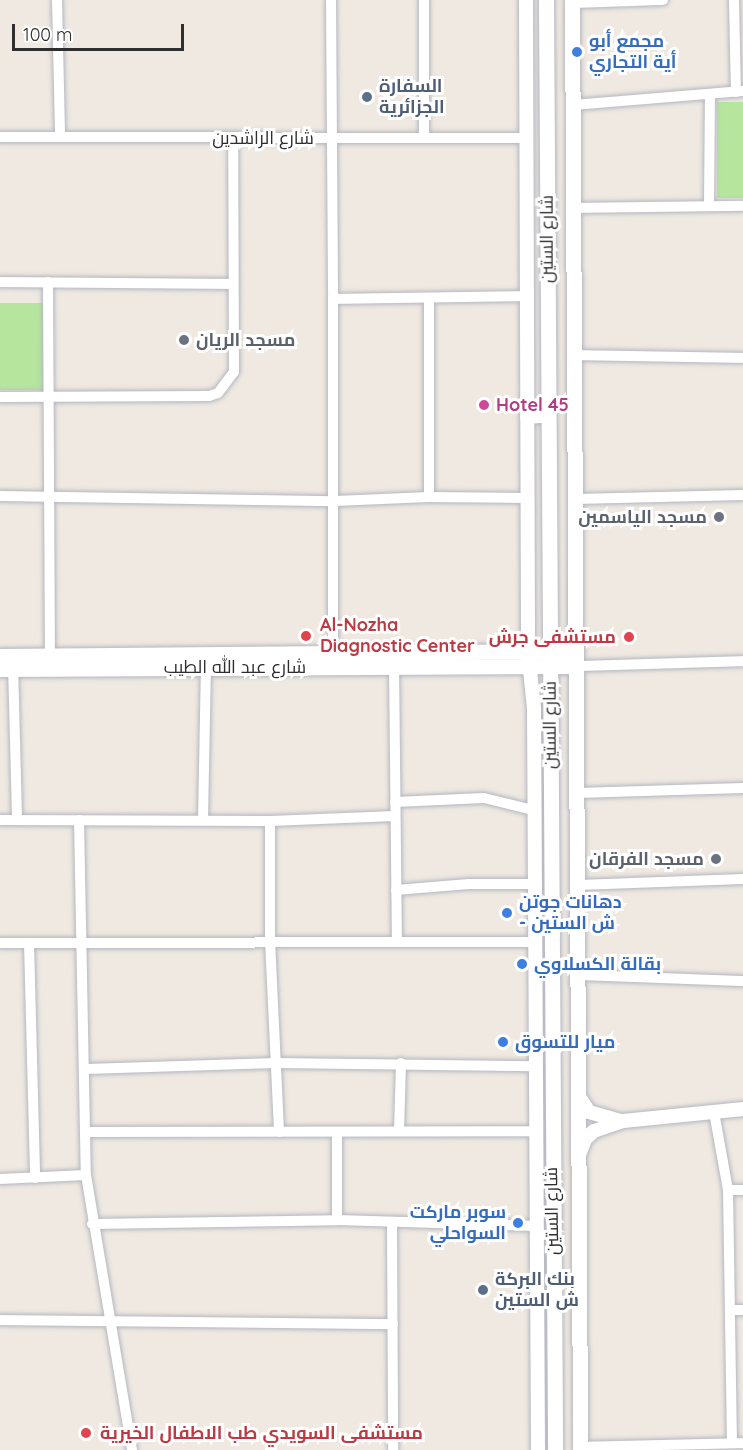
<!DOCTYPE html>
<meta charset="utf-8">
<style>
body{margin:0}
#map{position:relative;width:743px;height:1450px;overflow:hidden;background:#efe9e1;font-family:Quicksand,Cairo,sans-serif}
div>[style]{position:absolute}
.green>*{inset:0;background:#b6e59e;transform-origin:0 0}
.roads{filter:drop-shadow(0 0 2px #b4b7c1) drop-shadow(0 0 2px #b4b7c1)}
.minor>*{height:10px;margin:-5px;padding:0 5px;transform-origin:5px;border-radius:5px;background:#fff}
.tertiary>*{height:14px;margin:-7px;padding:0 7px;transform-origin:7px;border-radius:7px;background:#fff}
.secondary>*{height:15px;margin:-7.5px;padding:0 7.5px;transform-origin:7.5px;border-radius:7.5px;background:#fff}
.dots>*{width:16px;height:16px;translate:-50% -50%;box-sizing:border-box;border:3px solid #fff;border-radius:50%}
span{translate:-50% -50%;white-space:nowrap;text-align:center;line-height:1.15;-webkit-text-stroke:6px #fff;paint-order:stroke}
.shop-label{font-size:18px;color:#366cbe;font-weight:700}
.left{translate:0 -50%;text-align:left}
.right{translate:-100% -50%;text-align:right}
.service-label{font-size:18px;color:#4e5e75;font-weight:700}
.street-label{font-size:18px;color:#2e2e2e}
.worship-label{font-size:18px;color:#5b616d;font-weight:700}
.hotel-label{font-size:18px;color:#b23c85;font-weight:700}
.health-label{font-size:18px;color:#be3a42;font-weight:700}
.scale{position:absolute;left:12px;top:24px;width:172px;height:27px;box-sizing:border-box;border:3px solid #2e2e2e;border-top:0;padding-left:8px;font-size:18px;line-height:21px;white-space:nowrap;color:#2e2e2e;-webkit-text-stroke:4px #fff;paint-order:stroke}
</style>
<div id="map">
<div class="green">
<div style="left:743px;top:102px;width:96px;height:26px;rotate:90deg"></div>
<div style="left:0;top:303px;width:50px;height:87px"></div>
</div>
<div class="roads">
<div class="minor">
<div style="left:57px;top:0;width:137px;rotate:88.7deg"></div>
<div style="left:331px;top:0;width:299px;rotate:89.6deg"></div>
<div style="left:424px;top:0;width:138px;rotate:90deg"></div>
<div style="left:734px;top:0;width:92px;rotate:88.8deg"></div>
<div style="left:572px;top:3px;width:91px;rotate:-1.9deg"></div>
<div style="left:572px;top:105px;width:172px;rotate:-4.7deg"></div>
<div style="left:0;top:137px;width:526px;rotate:0.11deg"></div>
<div style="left:709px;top:206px;width:112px;rotate:-89.5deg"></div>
<div style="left:573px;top:208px;width:170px;rotate:-0.7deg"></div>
<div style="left:0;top:282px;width:233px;rotate:0.5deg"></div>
<div style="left:48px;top:282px;width:374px;rotate:89.7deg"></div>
<div style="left:429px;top:299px;width:198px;rotate:90deg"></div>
<div style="left:574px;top:355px;width:169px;rotate:1deg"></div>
<div style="left:0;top:397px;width:209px;rotate:-0.3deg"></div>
<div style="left:209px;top:396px;width:9px;rotate:-18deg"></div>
<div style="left:218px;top:393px;width:26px;rotate:-53deg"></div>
<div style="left:234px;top:372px;width:234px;rotate:-90.2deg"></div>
<div style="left:0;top:496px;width:335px;rotate:0.9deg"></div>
<div style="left:335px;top:501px;width:94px;rotate:-2.4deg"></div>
<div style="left:429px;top:497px;width:98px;rotate:0.6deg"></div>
<div style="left:575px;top:499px;width:168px;rotate:-1.4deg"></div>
<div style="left:333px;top:660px;width:361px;rotate:-90deg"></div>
<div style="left:333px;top:299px;width:193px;rotate:-0.9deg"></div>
<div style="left:394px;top:663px;width:278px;rotate:89.4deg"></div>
<div style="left:13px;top:664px;width:155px;rotate:88.5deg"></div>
<div style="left:577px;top:666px;width:166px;rotate:-1.7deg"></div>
<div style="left:577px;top:793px;width:166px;rotate:-1.7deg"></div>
<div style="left:395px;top:802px;width:89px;rotate:-2.6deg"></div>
<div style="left:484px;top:798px;width:50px;rotate:13.8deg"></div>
<div style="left:0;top:820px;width:270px;rotate:0.2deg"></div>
<div style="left:270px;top:821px;width:125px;rotate:-2.3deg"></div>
<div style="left:79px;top:820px;width:355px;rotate:88.9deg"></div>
<div style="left:86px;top:1175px;width:279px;rotate:80.5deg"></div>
<div style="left:203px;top:820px;width:153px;rotate:-88.9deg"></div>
<div style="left:270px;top:821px;width:119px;rotate:90deg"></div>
<div style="left:270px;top:940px;width:192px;rotate:87.3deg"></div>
<div style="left:578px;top:885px;width:165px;rotate:-2.1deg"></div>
<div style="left:396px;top:890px;width:73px;rotate:-4.7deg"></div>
<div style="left:469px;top:884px;width:65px"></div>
<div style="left:0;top:943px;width:535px;rotate:-0.11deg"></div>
<div style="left:29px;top:943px;width:235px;rotate:88.5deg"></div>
<div style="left:578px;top:975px;width:165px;rotate:2.1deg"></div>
<div style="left:86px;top:1069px;width:190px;rotate:-1.8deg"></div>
<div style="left:276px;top:1063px;width:259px;rotate:0.7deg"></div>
<div style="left:714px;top:1112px;width:79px;rotate:79.8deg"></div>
<div style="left:728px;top:1190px;width:253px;rotate:89.1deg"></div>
<div style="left:399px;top:1131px;width:68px;rotate:-88.3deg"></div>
<div style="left:86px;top:1132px;width:450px;rotate:-0.1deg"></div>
<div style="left:0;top:1179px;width:86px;rotate:-2.7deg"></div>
<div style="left:728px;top:1190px;width:15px"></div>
<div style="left:337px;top:1220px;width:88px;rotate:-90deg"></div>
<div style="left:392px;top:1223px;width:227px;rotate:89.7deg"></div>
<div style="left:92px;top:1224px;width:245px;rotate:-0.9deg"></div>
<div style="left:337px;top:1220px;width:199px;rotate:1.7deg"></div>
<div style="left:730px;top:1310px;width:13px"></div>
<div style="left:0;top:1320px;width:393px;rotate:0.6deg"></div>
<div style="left:580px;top:1447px;width:163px;rotate:-1.4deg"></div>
</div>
<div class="tertiary">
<div style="left:526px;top:0;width:652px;rotate:89.82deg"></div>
<div style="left:528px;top:652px;width:56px;rotate:83.9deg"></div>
<div style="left:534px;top:708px;width:742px;rotate:89.69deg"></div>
<div style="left:578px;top:1095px;width:20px;rotate:57deg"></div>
<div style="left:589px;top:1112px;width:33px;rotate:16deg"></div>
<div style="left:579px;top:1155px;width:17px;rotate:-69deg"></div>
<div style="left:585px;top:1139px;width:12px;rotate:-42deg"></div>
<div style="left:594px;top:1131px;width:31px;rotate:-19deg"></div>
<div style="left:623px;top:1121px;width:121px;rotate:-5.7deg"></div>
</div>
<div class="secondary">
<div style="left:546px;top:0;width:1450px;rotate:89.64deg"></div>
<div style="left:572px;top:0;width:1450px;rotate:89.68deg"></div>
<div style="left:527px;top:416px;width:21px;rotate:-5deg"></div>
<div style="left:0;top:656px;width:576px;rotate:-0.5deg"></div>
<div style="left:0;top:669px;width:577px;rotate:-0.3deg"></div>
</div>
</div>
<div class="dots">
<div style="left:577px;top:52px;background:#3f7fe0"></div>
<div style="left:367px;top:97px;background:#5c6f8a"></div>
<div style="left:184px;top:340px;background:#6b7280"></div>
<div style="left:484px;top:405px;background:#d1479c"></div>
<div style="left:719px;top:517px;background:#6b7280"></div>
<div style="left:306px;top:636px;background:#e0444e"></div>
<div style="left:629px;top:637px;background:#e0444e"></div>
<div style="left:716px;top:859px;background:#6b7280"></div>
<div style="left:507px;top:913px;background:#3f7fe0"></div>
<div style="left:522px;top:964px;background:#3f7fe0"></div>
<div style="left:503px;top:1042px;background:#3f7fe0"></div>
<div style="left:518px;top:1223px;background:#3f7fe0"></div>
<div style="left:483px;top:1290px;background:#5c6f8a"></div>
<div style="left:86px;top:1433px;background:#e0444e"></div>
</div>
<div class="shop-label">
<span class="left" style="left:589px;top:52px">مجمع أبو<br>أية التجاري</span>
<span class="left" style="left:519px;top:913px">دهانات جوتن<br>- ش الستين</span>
<span class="left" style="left:534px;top:964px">بقالة الكسلاوي</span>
<span class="left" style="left:515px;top:1042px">ميار للتسوق</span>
<span class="right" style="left:506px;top:1223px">سوبر ماركت<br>السواحلي</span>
</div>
<div class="service-label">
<span class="left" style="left:379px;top:97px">السفارة<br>الجزائرية</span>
<span class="left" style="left:495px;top:1290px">بنك البركة<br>ش الستين</span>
</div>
<div class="street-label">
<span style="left:263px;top:138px">شارع الراشدين</span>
<span style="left:547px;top:239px;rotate:-90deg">شارع الستين</span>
<span style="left:235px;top:667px">شارع عبد الله الطيب</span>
<span style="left:550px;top:725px;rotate:-90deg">شارع الستين</span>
<span style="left:552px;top:1211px;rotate:-91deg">شارع الستين</span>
</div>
<div class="worship-label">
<span class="left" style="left:196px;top:340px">مسجد الريان</span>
<span class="right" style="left:707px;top:517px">مسجد الياسمين</span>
<span class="right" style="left:704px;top:859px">مسجد الفرقان</span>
</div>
<div class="hotel-label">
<span class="left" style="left:496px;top:405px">Hotel 45</span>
</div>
<div class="health-label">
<span class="left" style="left:320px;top:636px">Al-Nozha<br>Diagnostic Center</span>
<span class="right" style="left:616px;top:637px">مستشفى جرش</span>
<span class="left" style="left:100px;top:1433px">مستشفى السويدي طب الاطفال الخيرية</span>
</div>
<div class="scale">100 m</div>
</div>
